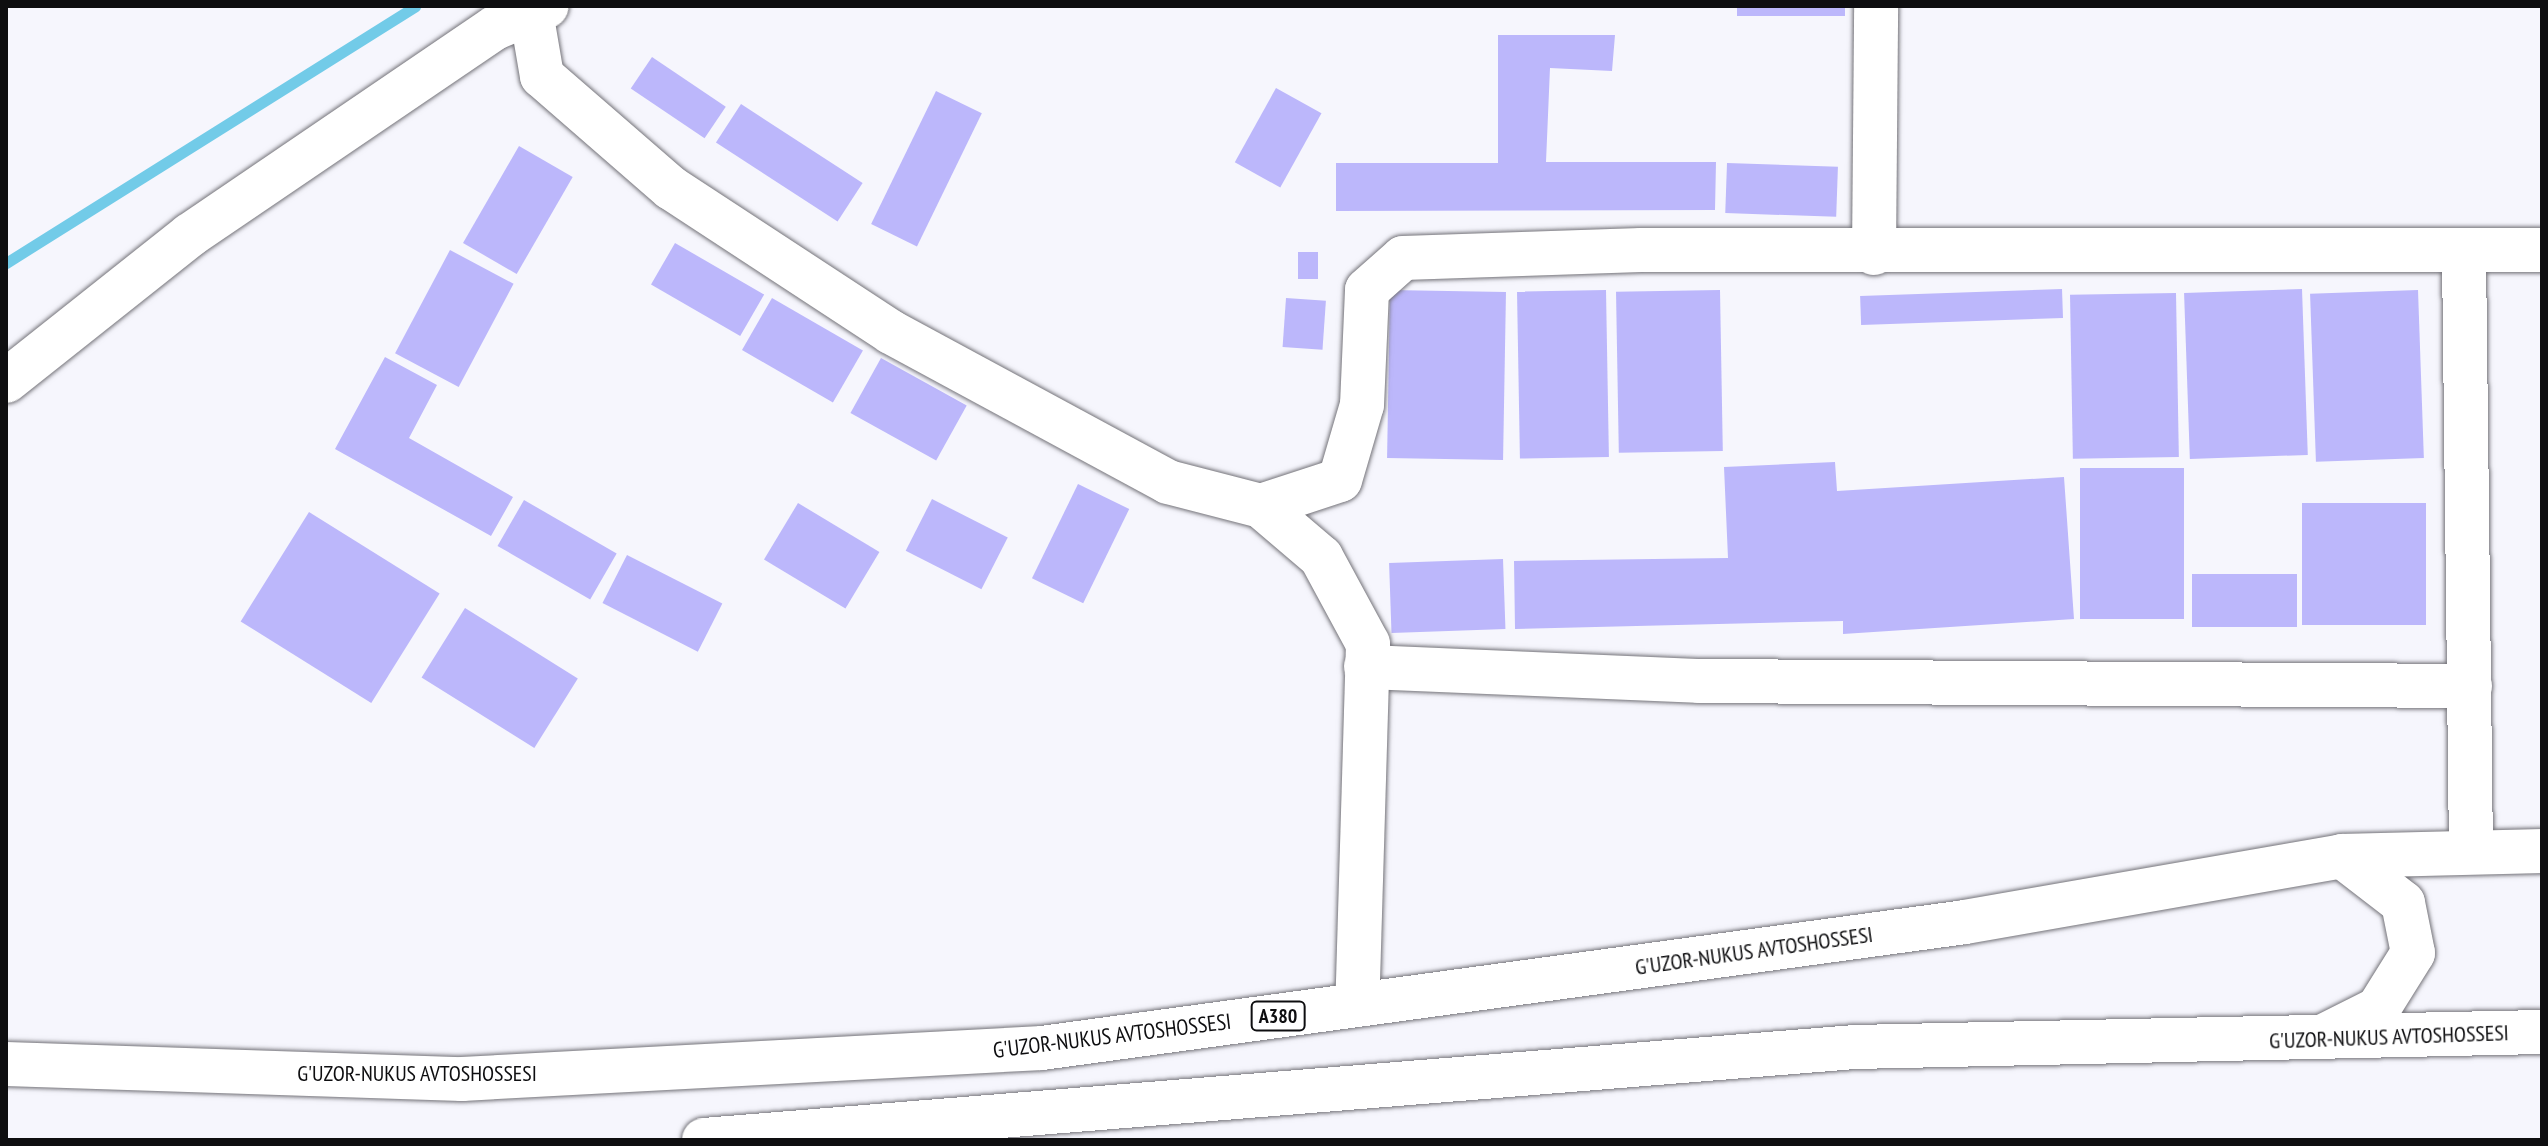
<!DOCTYPE html>
<style>
body{margin:0}
#map{position:relative;width:2548px;height:1146px;overflow:hidden;background:#f6f6fd;font-family:"PT Sans Narrow",sans-serif}
div>[style]{position:absolute}
.stream>*{height:11px;margin:-5.5px;padding:0 5.5px;transform-origin:5.5px;border-radius:5.5px;background:#72cbe8}
.building>*{inset:0;background:#bcb7fb;transform-origin:0 0}
.roads{filter:drop-shadow(0 0 2px #747379) drop-shadow(0 0 2px #747379)}
.minor>*{height:44px;margin:-22px;padding:0 22px;transform-origin:22px;border-radius:22px;background:#fff}
.highway>*{height:44px;margin:-22px;padding:0 22px;transform-origin:22px;border-radius:22px;background:#fff}
span{translate:-50% -50%;white-space:nowrap;text-align:center;line-height:1.15;-webkit-text-stroke:7px #fff;paint-order:stroke}
.shield-label span{padding:2px 6px;background:#fff;border:2px solid;border-radius:6px;-webkit-text-stroke-width:0}
.shield-label{font-size:20px;color:#0e0e10;font-weight:700}
.street-label{font-size:22px;color:#0e0e10}
.frame{position:absolute;inset:0;border:8px solid #0e0e10;pointer-events:none}
</style>
<div id="map">
<div class="stream">
<div style="left:6px;top:263px;width:483px;rotate:-32.1deg"></div>
</div>
<div class="building">
<div style="left:1737px;top:6px;width:108px;height:10px"></div>
<div style="clip-path:polygon(1498px 35px,1615px 35px,1612px 71px,1550px 68px,1546px 162px,1716px 162px,1715px 210px,1336px 211px,1336px 163px,1498px 163px)"></div>
<div style="left:652px;top:57px;width:89px;height:38px;rotate:34deg"></div>
<div style="left:1276px;top:88px;width:52px;height:85px;rotate:29deg"></div>
<div style="left:936px;top:91px;width:51px;height:148px;rotate:26deg"></div>
<div style="left:741px;top:104px;width:145px;height:46px;rotate:33deg"></div>
<div style="left:519px;top:146px;width:62px;height:112px;rotate:30deg"></div>
<div style="left:1727px;top:163px;width:111px;height:50px;rotate:2deg"></div>
<div style="left:675px;top:243px;width:103px;height:48px;rotate:30deg"></div>
<div style="left:450px;top:250px;width:72px;height:117px;rotate:28deg"></div>
<div style="left:1298px;top:252px;width:20px;height:27px"></div>
<div style="left:2062px;top:289px;width:29px;height:202px;rotate:88deg"></div>
<div style="left:2302px;top:289px;width:166px;height:118px;rotate:88deg"></div>
<div style="left:1390px;top:290px;width:116px;height:168px;rotate:1deg"></div>
<div style="left:1606px;top:290px;width:167px;height:89px;rotate:89deg"></div>
<div style="left:1720px;top:290px;width:161px;height:104px;rotate:89deg"></div>
<div style="left:2418px;top:290px;width:168px;height:108px;rotate:88deg"></div>
<div style="left:2176px;top:293px;width:164px;height:106px;rotate:89deg"></div>
<div style="left:772px;top:298px;width:105px;height:60px;rotate:30deg"></div>
<div style="left:1286px;top:298px;width:40px;height:49px;rotate:4deg"></div>
<div style="clip-path:polygon(385px 357px,437px 385px,409px 438px,513px 497px,491px 536px,335px 449px)"></div>
<div style="left:881px;top:358px;width:98px;height:63px;rotate:29deg"></div>
<div style="clip-path:polygon(1835px 462px,1837px 491px,2064px 477px,2074px 619px,1843px 634px,1843px 621px,1515px 629px,1514px 561px,1728px 558px,1724px 467px)"></div>
<div style="left:2080px;top:468px;width:104px;height:151px"></div>
<div style="left:1078px;top:484px;width:57px;height:105px;rotate:26deg"></div>
<div style="left:932px;top:499px;width:85px;height:58px;rotate:27deg"></div>
<div style="left:524px;top:500px;width:107px;height:53px;rotate:30deg"></div>
<div style="left:798px;top:503px;width:95px;height:66px;rotate:31deg"></div>
<div style="left:2426px;top:503px;width:122px;height:124px;rotate:90deg"></div>
<div style="left:309px;top:512px;width:154px;height:129px;rotate:32deg"></div>
<div style="left:627px;top:555px;width:107px;height:54px;rotate:27deg"></div>
<div style="left:1503px;top:559px;width:70px;height:114px;rotate:88deg"></div>
<div style="left:2192px;top:574px;width:105px;height:53px"></div>
<div style="left:465px;top:608px;width:133px;height:82px;rotate:32deg"></div>
</div>
<div class="roads">
<div class="minor">
<div style="left:530px;top:6px;width:71px;rotate:80.3deg"></div>
<div style="left:542px;top:76px;width:171px;rotate:41deg"></div>
<div style="left:671px;top:188px;width:263px;rotate:33.2deg"></div>
<div style="left:891px;top:332px;width:315px;rotate:28.4deg"></div>
<div style="left:1168px;top:482px;width:96px;rotate:14.5deg"></div>
<div style="left:1261px;top:506px;width:83px;rotate:-18.2deg"></div>
<div style="left:1340px;top:480px;width:78px;rotate:-73.7deg"></div>
<div style="left:1362px;top:405px;width:115px;rotate:-87.5deg"></div>
<div style="left:1367px;top:290px;width:48px;rotate:-41.6deg"></div>
<div style="left:1403px;top:258px;width:238px;rotate:-1.9deg"></div>
<div style="left:1641px;top:250px;width:901px"></div>
<div style="left:1874px;top:253px;width:247px;rotate:-89.5deg"></div>
<div style="left:2464px;top:254px;width:598px;rotate:89.33deg"></div>
<div style="left:6px;top:381px;width:235px;rotate:-38.4deg"></div>
<div style="left:190px;top:235px;width:369px;rotate:-34.2deg"></div>
<div style="left:495px;top:28px;width:56px;rotate:-22.9deg"></div>
<div style="left:1261px;top:506px;width:79px;rotate:40.4deg"></div>
<div style="left:1321px;top:557px;width:99px;rotate:61.6deg"></div>
<div style="left:1368px;top:644px;width:361px;rotate:91.7deg"></div>
<div style="left:1366px;top:667px;width:333px;rotate:2.4deg"></div>
<div style="left:1699px;top:681px;width:771px;rotate:0.37deg"></div>
</div>
<div class="highway">
<div style="left:2326px;top:1035px;width:58px;rotate:-26.6deg"></div>
<div style="left:2378px;top:1009px;width:66px;rotate:-58deg"></div>
<div style="left:2413px;top:953px;width:51px;rotate:-101.3deg"></div>
<div style="left:2403px;top:903px;width:77px;rotate:-142.4deg"></div>
<div style="left:6px;top:1064px;width:456px;rotate:1.9deg"></div>
<div style="left:462px;top:1079px;width:581px;rotate:-3.06deg"></div>
<div style="left:1042px;top:1048px;width:932px;rotate:-7.77deg"></div>
<div style="left:1965px;top:922px;width:383px;rotate:-9.9deg"></div>
<div style="left:2342px;top:856px;width:200px;rotate:-1.4deg"></div>
<div style="left:704px;top:1140px;width:1154px;rotate:-4.62deg"></div>
<div style="left:1854px;top:1047px;width:688px;rotate:-1.25deg"></div>
</div>
</div>
<div class="shield-label">
<span style="left:1278px;top:1016px">A380</span>
</div>
<div class="street-label">
<span style="left:1754px;top:951px;rotate:-8deg">G'UZOR-NUKUS AVTOSHOSSESI</span>
<span style="left:1112px;top:1036px;rotate:-7deg">G'UZOR-NUKUS AVTOSHOSSESI</span>
<span style="left:2389px;top:1037px;rotate:-2deg">G'UZOR-NUKUS AVTOSHOSSESI</span>
<span style="left:417px;top:1074px">G'UZOR-NUKUS AVTOSHOSSESI</span>
</div>
<div class="frame"></div>
</div>
